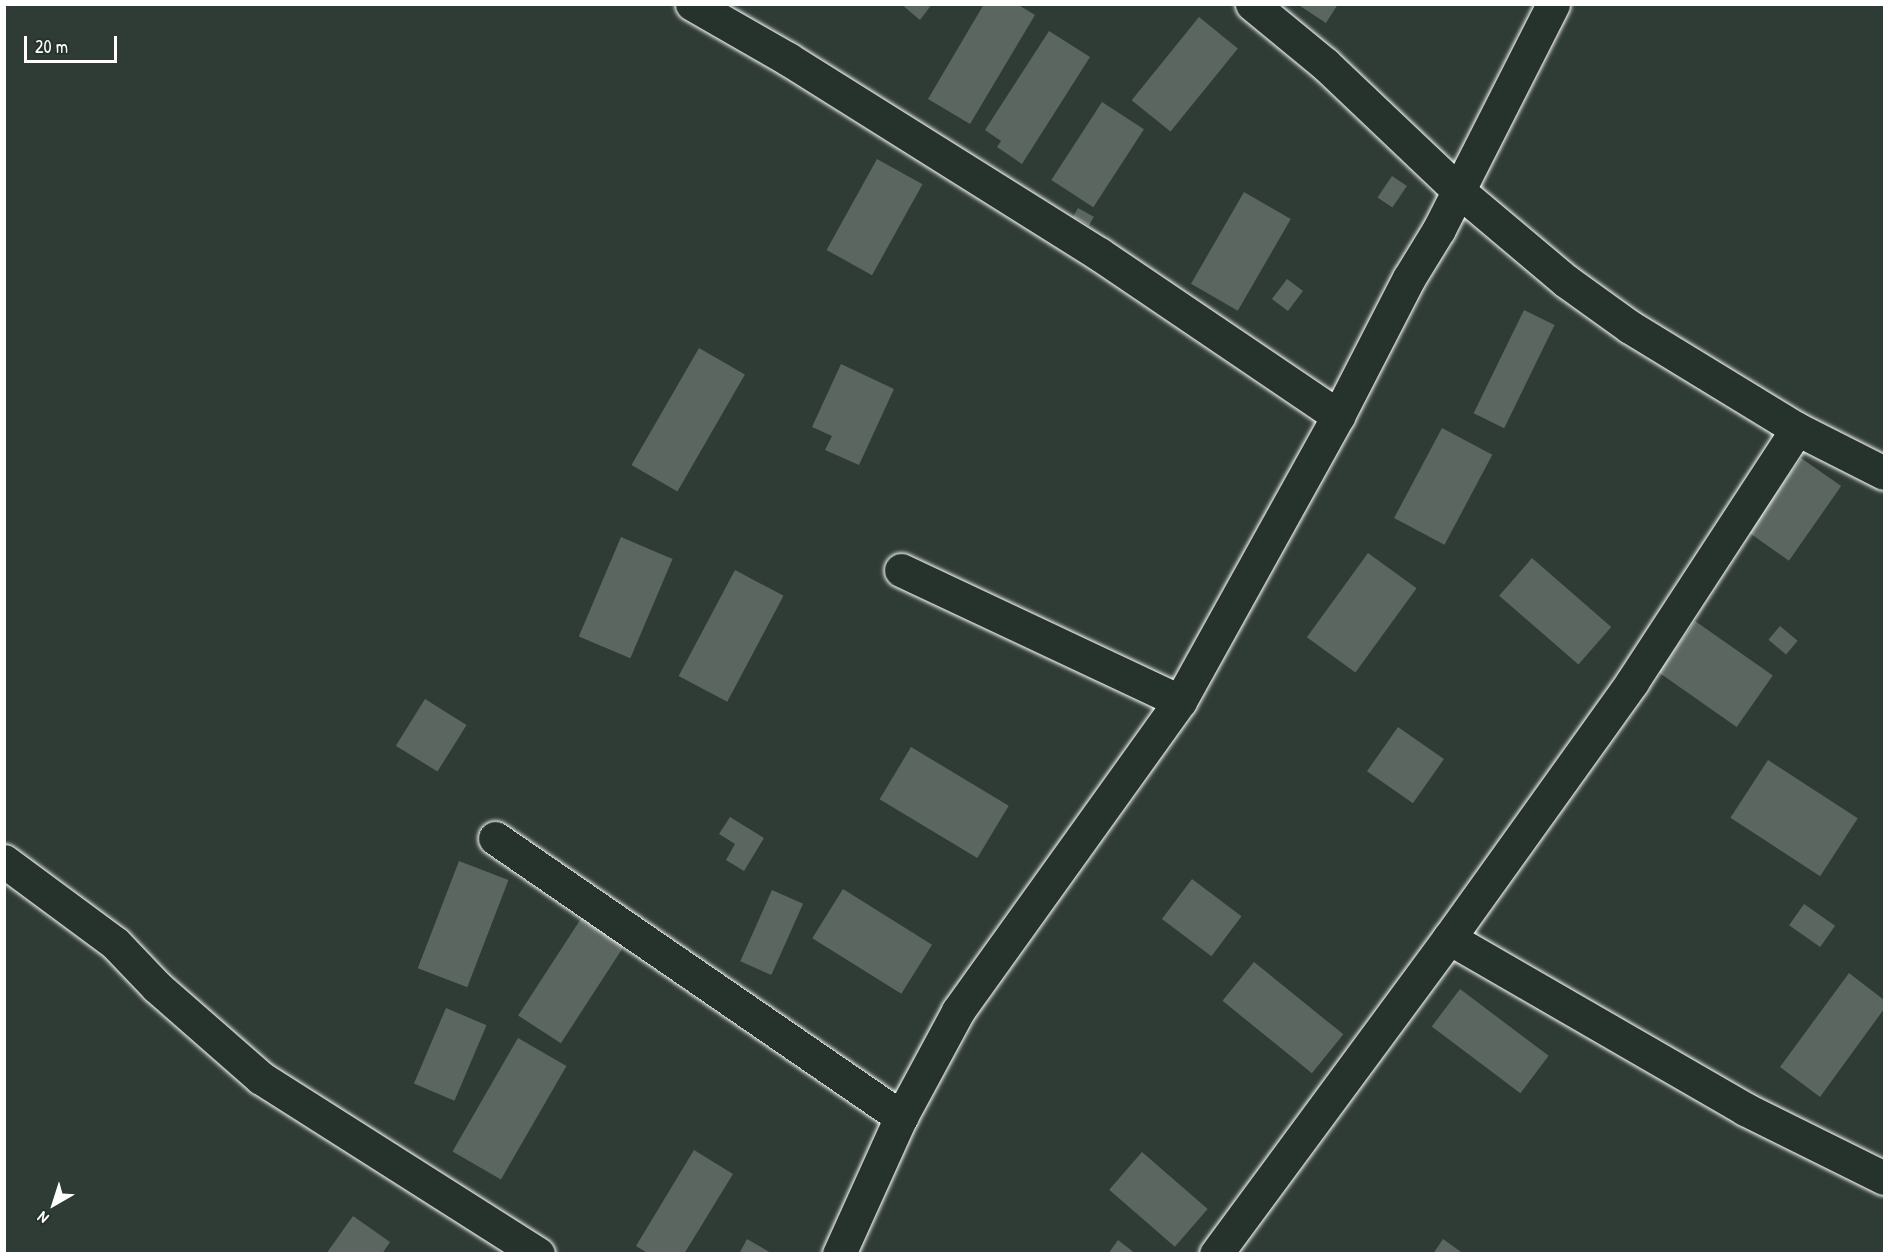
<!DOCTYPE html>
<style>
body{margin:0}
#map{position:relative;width:1889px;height:1258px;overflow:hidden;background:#2f3b35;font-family:"Patrick Hand",sans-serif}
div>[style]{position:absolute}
.building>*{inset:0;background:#5b6661;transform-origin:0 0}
.roads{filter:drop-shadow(0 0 2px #fff) drop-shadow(0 0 2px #fff)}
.minor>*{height:33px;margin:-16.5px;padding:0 16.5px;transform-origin:16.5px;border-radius:16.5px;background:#26332d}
span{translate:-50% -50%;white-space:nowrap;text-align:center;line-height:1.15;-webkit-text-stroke:5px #26332d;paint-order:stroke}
.frame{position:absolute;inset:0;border:6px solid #fff;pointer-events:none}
.north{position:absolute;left:24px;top:1174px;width:60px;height:60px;-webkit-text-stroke:4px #26332d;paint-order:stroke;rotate:219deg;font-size:16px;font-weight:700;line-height:24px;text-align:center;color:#fff}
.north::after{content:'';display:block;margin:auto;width:21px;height:27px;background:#fff;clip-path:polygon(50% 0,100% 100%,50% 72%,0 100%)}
.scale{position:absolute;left:24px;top:36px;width:93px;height:27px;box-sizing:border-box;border:3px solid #fff;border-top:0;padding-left:8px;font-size:18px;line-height:21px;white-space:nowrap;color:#fff;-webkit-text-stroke:4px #26332d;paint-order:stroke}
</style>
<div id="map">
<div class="building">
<div style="clip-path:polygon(901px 4px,932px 4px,920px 20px)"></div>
<div style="clip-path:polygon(984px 4px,1017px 4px,1035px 15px,970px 124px,928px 99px)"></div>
<div style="clip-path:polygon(1297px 4px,1338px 4px,1326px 23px)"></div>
<div style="left:1199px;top:17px;width:50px;height:107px;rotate:39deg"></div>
<div style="clip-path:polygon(1049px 31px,1090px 57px,1022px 164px,997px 147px,1001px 141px,985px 130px)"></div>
<div style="left:1102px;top:102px;width:50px;height:93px;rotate:33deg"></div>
<div style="left:877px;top:159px;width:52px;height:104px;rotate:29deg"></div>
<div style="left:1392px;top:176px;width:18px;height:26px;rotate:34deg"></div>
<div style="left:1244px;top:192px;width:54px;height:106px;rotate:30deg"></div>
<div style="left:1078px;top:208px;width:18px;height:10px;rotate:29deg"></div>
<div style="left:1287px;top:279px;width:20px;height:25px;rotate:37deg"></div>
<div style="left:1524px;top:310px;width:34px;height:115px;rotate:26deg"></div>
<div style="left:699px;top:348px;width:53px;height:135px;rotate:30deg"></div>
<div style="clip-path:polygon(841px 364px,894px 389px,859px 465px,825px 450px,832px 436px,812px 427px)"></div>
<div style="left:1442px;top:428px;width:57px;height:102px;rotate:28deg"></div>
<div style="left:1801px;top:458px;width:49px;height:91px;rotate:35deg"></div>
<div style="left:621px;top:537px;width:56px;height:108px;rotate:23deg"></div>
<div style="left:1368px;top:553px;width:60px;height:104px;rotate:36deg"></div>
<div style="left:1532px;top:558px;width:105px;height:50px;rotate:41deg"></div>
<div style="left:735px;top:570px;width:55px;height:120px;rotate:28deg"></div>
<div style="left:1695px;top:621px;width:95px;height:63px;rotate:35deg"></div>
<div style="left:1780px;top:626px;width:23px;height:18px;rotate:40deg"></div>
<div style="left:425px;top:699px;width:49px;height:55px;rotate:32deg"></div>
<div style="left:1398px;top:727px;width:56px;height:54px;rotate:35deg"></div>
<div style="left:911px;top:747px;width:114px;height:61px;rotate:31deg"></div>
<div style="left:1768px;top:760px;width:107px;height:69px;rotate:33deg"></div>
<div style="clip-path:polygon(730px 817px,764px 838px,744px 871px,726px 860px,735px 844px,719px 834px)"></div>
<div style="left:459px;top:861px;width:53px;height:115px;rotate:21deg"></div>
<div style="left:1192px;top:879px;width:62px;height:50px;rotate:37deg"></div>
<div style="left:843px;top:889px;width:105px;height:58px;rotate:32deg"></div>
<div style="left:772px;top:890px;width:34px;height:78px;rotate:24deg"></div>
<div style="left:1804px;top:904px;width:38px;height:26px;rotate:35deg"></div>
<div style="left:584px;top:914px;width:51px;height:121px;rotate:33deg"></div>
<div style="left:1254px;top:962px;width:115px;height:50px;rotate:39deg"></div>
<div style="clip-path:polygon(1849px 973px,1884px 1000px,1884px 1009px,1820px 1097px,1780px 1067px)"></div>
<div style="left:1460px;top:989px;width:111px;height:47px;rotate:37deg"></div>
<div style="left:446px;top:1008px;width:44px;height:82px;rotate:23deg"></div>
<div style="left:518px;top:1038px;width:56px;height:131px;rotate:30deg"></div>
<div style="clip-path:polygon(694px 1150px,733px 1174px,684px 1254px,649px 1254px,636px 1246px)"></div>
<div style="left:1142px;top:1152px;width:87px;height:50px;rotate:41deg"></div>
<div style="clip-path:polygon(353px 1216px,390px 1242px,382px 1254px,326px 1254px)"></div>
<div style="clip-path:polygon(747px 1239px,773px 1254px,739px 1254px)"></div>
<div style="clip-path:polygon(1443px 1239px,1464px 1254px,1433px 1254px)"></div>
<div style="clip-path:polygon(1118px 1240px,1136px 1254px,1108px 1254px)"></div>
</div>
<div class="roads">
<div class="minor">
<div style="left:692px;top:4px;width:111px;rotate:29.8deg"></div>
<div style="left:788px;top:59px;width:367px;rotate:32.1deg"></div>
<div style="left:1099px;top:254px;width:289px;rotate:34.1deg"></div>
<div style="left:1252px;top:4px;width:94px;rotate:39.4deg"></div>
<div style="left:1325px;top:64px;width:185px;rotate:43.5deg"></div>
<div style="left:1459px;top:191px;width:140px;rotate:40.1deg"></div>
<div style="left:1566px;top:281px;width:79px;rotate:35.7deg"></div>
<div style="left:1630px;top:327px;width:196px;rotate:31.4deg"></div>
<div style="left:1797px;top:429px;width:97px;rotate:26.8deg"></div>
<div style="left:901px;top:570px;width:308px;rotate:25.2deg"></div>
<div style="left:495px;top:838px;width:493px;rotate:34.5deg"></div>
<div style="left:4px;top:861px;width:138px;rotate:36.5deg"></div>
<div style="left:115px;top:943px;width:61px;rotate:46.3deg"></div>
<div style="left:157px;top:987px;width:138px;rotate:41.2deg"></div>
<div style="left:261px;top:1078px;width:328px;rotate:32.4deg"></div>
<div style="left:1449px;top:938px;width:315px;rotate:-54.4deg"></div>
<div style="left:1632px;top:682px;width:302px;rotate:-56.9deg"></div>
<div style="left:839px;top:1254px;width:150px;rotate:-65.7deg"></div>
<div style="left:901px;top:1117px;width:120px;rotate:-61.7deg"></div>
<div style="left:958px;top:1011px;width:381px;rotate:-54.4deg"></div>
<div style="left:1180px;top:701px;width:326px;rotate:-61deg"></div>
<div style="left:1338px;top:416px;width:155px;rotate:-62.8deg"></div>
<div style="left:1409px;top:278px;width:57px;rotate:-58.5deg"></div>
<div style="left:1439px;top:229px;width:252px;rotate:-63.1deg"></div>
<div style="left:1216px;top:1254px;width:393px;rotate:-53.6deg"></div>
<div style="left:1449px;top:938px;width:342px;rotate:30deg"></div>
<div style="left:1745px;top:1109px;width:155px;rotate:26.4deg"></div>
</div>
</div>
<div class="frame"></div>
<div class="north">N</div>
<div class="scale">20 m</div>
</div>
